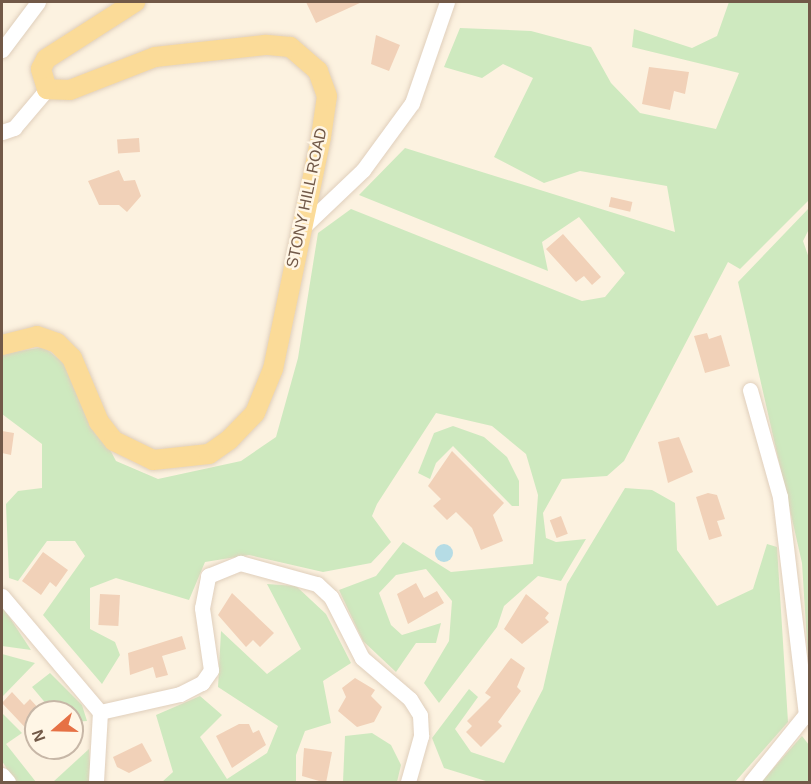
<!DOCTYPE html>
<style>
body{margin:0}
#map{position:relative;width:811px;height:784px;overflow:hidden;background:#fcf2e0;font-family:Arial,sans-serif}
div>[style]{position:absolute}
.green>*{inset:0;background:#cee9bf}
.water>*{inset:0;background:#b5dce5}
.round{border-radius:50%}
.building>*{inset:0;background:#f1d1b8;transform-origin:0 0}
.roads{filter:drop-shadow(0 0 2px #e0cfbc) drop-shadow(0 0 2px #e0cfbc)}
.minor>*{height:15px;margin:-7.5px;padding:0 7.5px;transform-origin:7.5px;border-radius:7.5px;background:#fff}
.major>*{height:20px;margin:-10px;padding:0 10px;transform-origin:10px;border-radius:10px;background:#fbdb98}
span{translate:-50% -50%;white-space:nowrap;text-align:center;line-height:1.15;-webkit-text-stroke:5px #fff6e6;paint-order:stroke}
.street-label{font-size:16px;color:#725948}
.frame{position:absolute;inset:0;border:3px solid #725948;pointer-events:none}
.north{position:absolute;left:24px;top:700px;width:60px;height:60px;box-sizing:border-box;background:#fff6e6;border:2px solid #c7b7a7;border-radius:50%;rotate:250deg;font-size:16px;font-weight:700;line-height:24px;text-align:center;color:#725948}
.north::after{content:'';display:block;margin:auto;width:21px;height:27px;background:#e67145;clip-path:polygon(50% 0,100% 100%,50% 72%,0 100%)}
</style>
<div id="map">
<div class="green">
<div style="clip-path:polygon(729px 2px,809px 2px,809px 200px,740px 269px,728px 262px,624px 461px,607px 476px,562px 479px,543px 513px,546px 538px,556px 542px,586px 539px,561px 581px,538px 576px,504px 606px,497px 627px,439px 703px,424px 683px,449px 641px,452px 601px,426px 569px,396px 575px,379px 593px,391px 625px,402px 635px,441px 623px,436px 643px,416px 643px,396px 672px,363px 641px,339px 590px,376px 576px,403px 542px,451px 572px,533px 564px,538px 495px,526px 454px,492px 426px,436px 413px,377px 504px,372px 516px,391px 542px,371px 563px,323px 572px,249px 555px,205px 562px,189px 600px,116px 578px,90px 588px,90px 629px,115px 642px,120px 655px,102px 684px,43px 615px,85px 556px,75px 541px,47px 541px,18px 581px,9px 578px,6px 504px,18px 491px,42px 488px,42px 444px,2px 414px,2px 354px,44px 347px,65px 364px,116px 461px,158px 479px,241px 461px,276px 437px,298px 358px,318px 233px,351px 209px,582px 301px,605px 297px,625px 273px,579px 217px,542px 242px,548px 271px,359px 195px,405px 148px,675px 232px,667px 186px,580px 171px,544px 183px,494px 157px,533px 78px,503px 64px,482px 78px,444px 67px,460px 28px,531px 31px,591px 47px,611px 83px,640px 113px,716px 129px,739px 73px,632px 47px,634px 29px,692px 48px,717px 36px)"></div>
<div style="clip-path:polygon(809px 208px,809px 229px,803px 241px,810px 261px,809px 675px,802px 563px,738px 282px)"></div>
<div style="clip-path:polygon(453px 426px,484px 437px,507px 457px,519px 481px,519px 506px,512px 506px,453px 446px,436px 463px,430px 479px,418px 473px,434px 433px)"></div>
<div style="clip-path:polygon(625px 488px,652px 490px,675px 503px,677px 550px,717px 606px,753px 589px,767px 544px,777px 547px,788px 722px,735px 782px,489px 782px,444px 768px,432px 738px,469px 689px,478px 697px,455px 729px,471px 752px,504px 763px,543px 689px,567px 584px)"></div>
<div style="clip-path:polygon(267px 584px,296px 586px,326px 614px,351px 663px,323px 681px,331px 723px,305px 731px,296px 755px,296px 782px,162px 782px,173px 772px,156px 715px,200px 696px,222px 715px,200px 737px,227px 779px,267px 753px,278px 726px,218px 687px,221px 631px,267px 674px,301px 649px)"></div>
<div style="clip-path:polygon(2px 606px,31px 650px,2px 646px)"></div>
<div style="clip-path:polygon(2px 654px,35px 663px,2px 697px)"></div>
<div style="clip-path:polygon(50px 673px,82px 705px,87px 721px,72px 722px,72px 712px,53px 712px,32px 687px)"></div>
<div style="clip-path:polygon(2px 713px,22px 733px,6px 744px,36px 782px,15px 782px,2px 761px)"></div>
<div style="clip-path:polygon(372px 733px,391px 745px,401px 765px,397px 782px,343px 782px,345px 736px)"></div>
<div style="clip-path:polygon(802px 736px,809px 745px,809px 782px,761px 782px)"></div>
<div style="clip-path:polygon(89px 749px,91px 782px,53px 782px)"></div>
</div>
<div class="water">
<div class="round" style="left:435px;top:544px;width:18px;height:18px"></div>
</div>
<div class="building">
<div style="clip-path:polygon(306px 2px,362px 2px,316px 23px)"></div>
<div style="clip-path:polygon(376px 35px,400px 45px,389px 71px,371px 64px)"></div>
<div style="clip-path:polygon(649px 67px,689px 72px,685px 94px,674px 91px,670px 110px,642px 104px)"></div>
<div style="left:139px;top:138px;width:14px;height:22px;rotate:86deg"></div>
<div style="clip-path:polygon(119px 170px,124px 181px,135px 180px,141px 196px,127px 212px,119px 205px,99px 205px,88px 181px)"></div>
<div style="left:611px;top:197px;width:22px;height:10px;rotate:13deg"></div>
<div style="clip-path:polygon(563px 234px,601px 277px,592px 285px,584px 276px,576px 282px,546px 249px)"></div>
<div style="clip-path:polygon(707px 333px,709px 339px,721px 335px,730px 366px,705px 373px,694px 336px)"></div>
<div style="clip-path:polygon(2px 431px,14px 433px,11px 455px,2px 453px)"></div>
<div style="clip-path:polygon(679px 437px,693px 472px,668px 483px,658px 442px)"></div>
<div style="clip-path:polygon(452px 451px,504px 503px,493px 515px,503px 541px,481px 550px,472px 528px,456px 512px,447px 520px,433px 506px,441px 499px,428px 486px)"></div>
<div style="clip-path:polygon(708px 493px,717px 495px,725px 519px,717px 521px,722px 536px,709px 540px,696px 497px)"></div>
<div style="left:561px;top:516px;width:19px;height:12px;rotate:69deg"></div>
<div style="clip-path:polygon(43px 552px,68px 570px,56px 587px,50px 582px,41px 595px,22px 581px)"></div>
<div style="clip-path:polygon(416px 583px,424px 598px,437px 591px,444px 603px,408px 624px,397px 594px)"></div>
<div style="clip-path:polygon(232px 593px,274px 633px,260px 647px,253px 640px,246px 647px,218px 615px)"></div>
<div style="left:100px;top:594px;width:20px;height:31px;rotate:3deg"></div>
<div style="clip-path:polygon(526px 594px,549px 613px,545px 618px,549px 622px,522px 644px,504px 629px)"></div>
<div style="clip-path:polygon(182px 636px,186px 649px,162px 656px,168px 675px,156px 678px,153px 667px,130px 675px,128px 653px)"></div>
<div style="clip-path:polygon(511px 658px,525px 668px,517px 687px,521px 691px,498px 722px,502px 726px,481px 747px,466px 732px,472px 726px,467px 721px,491px 697px,485px 693px)"></div>
<div style="clip-path:polygon(355px 678px,375px 690px,371px 696px,382px 707px,374px 722px,357px 727px,338px 711px,346px 697px,342px 688px)"></div>
<div style="clip-path:polygon(12px 692px,24px 705px,30px 699px,41px 711px,36px 712px,36px 739px,2px 703px)"></div>
<div style="clip-path:polygon(239px 724px,249px 724px,253px 733px,259px 730px,266px 745px,232px 768px,216px 736px)"></div>
<div style="clip-path:polygon(142px 743px,152px 761px,129px 773px,117px 767px,113px 757px)"></div>
<div style="clip-path:polygon(304px 748px,332px 752px,326px 783px,302px 776px)"></div>
</div>
<div class="roads">
<div class="minor">
<div style="left:2px;top:50px;width:60px;rotate:-53.1deg"></div>
<div style="left:2px;top:132px;width:13px;rotate:-18deg"></div>
<div style="left:14px;top:128px;width:51px;rotate:-49.8deg"></div>
<div style="left:300px;top:230px;width:87px;rotate:-43.6deg"></div>
<div style="left:363px;top:170px;width:83px;rotate:-53.8deg"></div>
<div style="left:412px;top:103px;width:107px;rotate:-70.9deg"></div>
<div style="left:750px;top:390px;width:111px;rotate:74.3deg"></div>
<div style="left:780px;top:497px;width:221px;rotate:83.2deg"></div>
<div style="left:2px;top:596px;width:152px;rotate:49.8deg"></div>
<div style="left:100px;top:712px;width:70px;rotate:93.3deg"></div>
<div style="left:100px;top:712px;width:82px;rotate:-12.7deg"></div>
<div style="left:180px;top:694px;width:25px;rotate:-27deg"></div>
<div style="left:202px;top:683px;width:16px;rotate:-55deg"></div>
<div style="left:211px;top:670px;width:63px;rotate:-98.3deg"></div>
<div style="left:202px;top:608px;width:33px;rotate:-79deg"></div>
<div style="left:208px;top:576px;width:35px;rotate:-22deg"></div>
<div style="left:240px;top:563px;width:80px;rotate:15.3deg"></div>
<div style="left:317px;top:584px;width:19px;rotate:43deg"></div>
<div style="left:331px;top:597px;width:68px;rotate:63.1deg"></div>
<div style="left:362px;top:658px;width:63px;rotate:40.5deg"></div>
<div style="left:410px;top:699px;width:19px;rotate:58deg"></div>
<div style="left:420px;top:715px;width:21px;rotate:87deg"></div>
<div style="left:421px;top:736px;width:48px;rotate:105.8deg"></div>
<div style="left:2px;top:775px;width:9px;rotate:49deg"></div>
<div style="left:751px;top:782px;width:94px;rotate:-51.1deg"></div>
</div>
<div class="major">
<div style="left:2px;top:345px;width:36px;rotate:-14deg"></div>
<div style="left:37px;top:336px;width:21px;rotate:19deg"></div>
<div style="left:57px;top:343px;width:21px;rotate:45deg"></div>
<div style="left:72px;top:358px;width:69px;rotate:67.1deg"></div>
<div style="left:99px;top:422px;width:24px;rotate:52deg"></div>
<div style="left:114px;top:441px;width:43px;rotate:26deg"></div>
<div style="left:153px;top:460px;width:56px;rotate:-6.1deg"></div>
<div style="left:209px;top:454px;width:24px;rotate:-35deg"></div>
<div style="left:229px;top:440px;width:37px;rotate:-46deg"></div>
<div style="left:255px;top:413px;width:48px;rotate:-67.8deg"></div>
<div style="left:273px;top:369px;width:237px;rotate:-78.3deg"></div>
<div style="left:321px;top:137px;width:41px;rotate:-81.7deg"></div>
<div style="left:327px;top:96px;width:27px;rotate:-110deg"></div>
<div style="left:318px;top:71px;width:37px;rotate:-139deg"></div>
<div style="left:290px;top:47px;width:25px;rotate:-175deg"></div>
<div style="left:265px;top:45px;width:111px;rotate:173.8deg"></div>
<div style="left:155px;top:57px;width:91px;rotate:158.8deg"></div>
<div style="left:70px;top:90px;width:23px;rotate:-178deg"></div>
<div style="left:47px;top:89px;width:21px;rotate:-107deg"></div>
<div style="left:41px;top:69px;width:11px;rotate:-63deg"></div>
<div style="left:46px;top:59px;width:106px;rotate:-32.6deg"></div>
</div>
</div>
<div class="street-label">
<span style="left:307px;top:198px;rotate:-78deg">STONY HILL ROAD</span>
</div>
<div class="frame"></div>
<div class="north">N</div>
</div>
